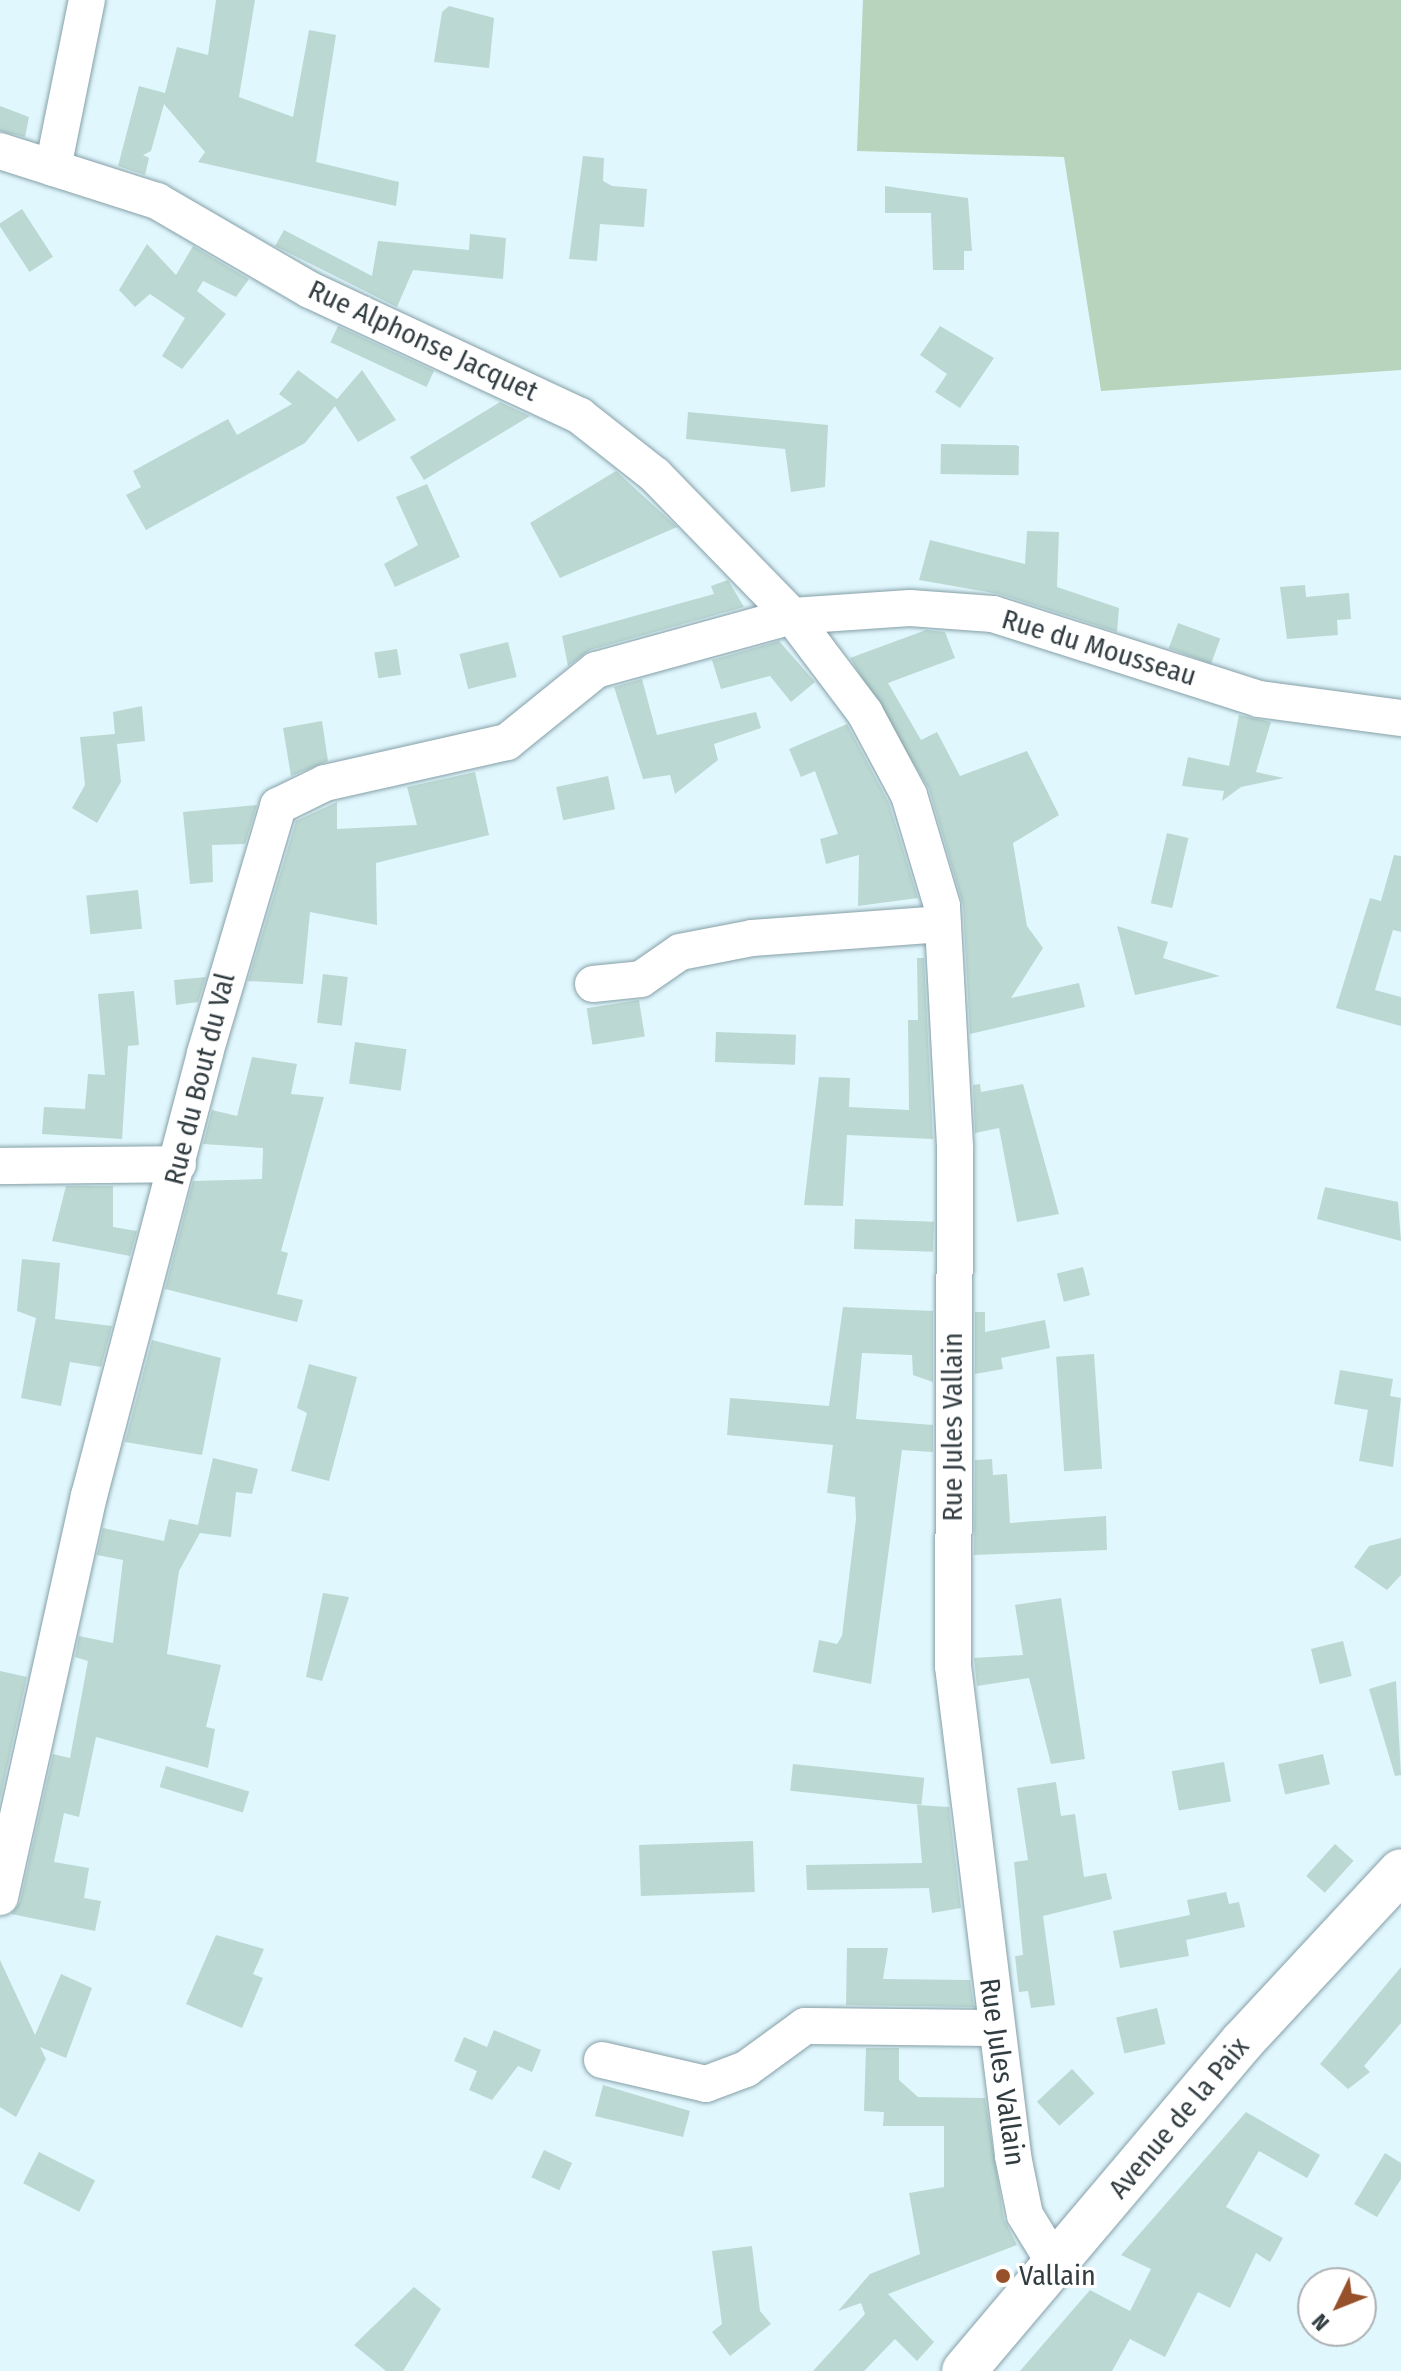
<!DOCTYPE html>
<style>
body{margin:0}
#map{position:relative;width:1401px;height:2371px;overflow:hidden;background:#e1f7fe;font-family:"Fira Sans Condensed",sans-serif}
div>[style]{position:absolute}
.green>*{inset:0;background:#b9d4bd}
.building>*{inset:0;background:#bbd8d3;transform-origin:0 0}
.roads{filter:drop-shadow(0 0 2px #86a0a7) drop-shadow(0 0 2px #86a0a7)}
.minor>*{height:36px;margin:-18px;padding:0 18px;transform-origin:18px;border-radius:18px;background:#fff}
.major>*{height:44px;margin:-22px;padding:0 22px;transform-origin:22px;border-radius:22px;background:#fff}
.dots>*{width:22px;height:22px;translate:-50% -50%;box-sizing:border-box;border:4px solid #fff;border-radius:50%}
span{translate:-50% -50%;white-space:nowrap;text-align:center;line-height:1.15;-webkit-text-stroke:6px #fff;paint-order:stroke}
.street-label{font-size:28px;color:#323d41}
.poi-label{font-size:28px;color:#323d41}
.left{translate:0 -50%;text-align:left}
.north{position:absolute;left:1297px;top:2267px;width:80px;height:80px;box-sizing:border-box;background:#fff;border:2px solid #adb1b3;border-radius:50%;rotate:227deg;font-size:22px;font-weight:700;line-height:32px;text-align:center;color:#323d41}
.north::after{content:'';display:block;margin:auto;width:28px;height:36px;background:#97512a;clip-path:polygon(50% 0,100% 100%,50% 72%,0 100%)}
</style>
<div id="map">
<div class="green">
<div style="clip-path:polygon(863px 0,1401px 0,1401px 370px,1101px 391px,1064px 157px,857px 151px)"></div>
</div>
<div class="building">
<div style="clip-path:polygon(216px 0,255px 0,239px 97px,293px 117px,309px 30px,336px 35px,316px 162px,399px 182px,396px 206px,198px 162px,205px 152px,164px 104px,151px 151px,143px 155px,149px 158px,145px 175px,118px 166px,139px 86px,165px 93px,177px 47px,208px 55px)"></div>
<div style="clip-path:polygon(449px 6px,494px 18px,489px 68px,434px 62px,442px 12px)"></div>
<div style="clip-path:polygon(0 106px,29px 117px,25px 137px,0 131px)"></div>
<div style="clip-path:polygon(583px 156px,604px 158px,603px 181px,612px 186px,647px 189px,644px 227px,600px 224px,597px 261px,569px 259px)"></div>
<div style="clip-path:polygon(885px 186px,968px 198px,972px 251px,964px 251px,964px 270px,933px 270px,931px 213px,885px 213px)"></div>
<div style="left:22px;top:209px;width:57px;height:28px;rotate:57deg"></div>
<div style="clip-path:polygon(284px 230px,372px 276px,378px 241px,469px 250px,470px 234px,506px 238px,503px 279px,413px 270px,397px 307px,275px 246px)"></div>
<div style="clip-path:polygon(147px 244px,176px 275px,193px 246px,249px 279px,236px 297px,203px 281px,197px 291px,226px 314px,182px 369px,162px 356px,185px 318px,150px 294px,135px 307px,119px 290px)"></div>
<div style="left:338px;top:326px;width:106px;height:18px;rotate:25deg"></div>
<div style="clip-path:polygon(940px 326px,994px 358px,960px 408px,935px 392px,947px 374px,920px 355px)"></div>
<div style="clip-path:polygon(298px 370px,337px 399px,362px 370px,396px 420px,358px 442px,335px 406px,305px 443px,146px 530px,126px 495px,141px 487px,133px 471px,228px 419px,237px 435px,292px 404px,279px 394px)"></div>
<div style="clip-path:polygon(500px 402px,530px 416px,424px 480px,410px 457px)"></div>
<div style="clip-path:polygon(688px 412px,828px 425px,825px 487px,791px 492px,785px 449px,686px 439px)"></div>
<div style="left:941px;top:444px;width:78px;height:30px;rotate:1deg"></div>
<div style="clip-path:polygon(616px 471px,677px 527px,560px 578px,530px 523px)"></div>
<div style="clip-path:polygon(427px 484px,460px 557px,395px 587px,384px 564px,418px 545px,396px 497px)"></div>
<div style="clip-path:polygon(1027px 531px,1059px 532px,1057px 587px,1119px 608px,1117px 632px,999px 594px,919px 580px,930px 540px,1025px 564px)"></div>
<div style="clip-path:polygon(728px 580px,744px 607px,590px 650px,568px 666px,562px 636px,714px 594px,711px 586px)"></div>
<div style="clip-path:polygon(1305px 585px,1306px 597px,1349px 593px,1351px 619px,1337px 620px,1338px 635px,1287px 639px,1280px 587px)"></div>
<div style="left:1178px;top:623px;width:45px;height:27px;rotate:20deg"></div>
<div style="clip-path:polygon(926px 630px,945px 632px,955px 658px,888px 683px,921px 740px,937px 732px,960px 776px,1027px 751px,1059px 815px,1013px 843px,1027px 926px,1043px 948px,1011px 998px,1079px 983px,1085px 1007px,970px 1034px,963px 905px,929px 789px,850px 658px)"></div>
<div style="clip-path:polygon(779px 641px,815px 682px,791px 702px,770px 676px,721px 689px,712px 660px)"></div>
<div style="left:508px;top:642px;width:36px;height:50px;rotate:76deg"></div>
<div style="left:397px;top:649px;width:26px;height:23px;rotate:81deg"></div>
<div style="clip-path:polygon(642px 679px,657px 735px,756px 712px,761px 728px,714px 744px,718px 760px,675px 794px,670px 775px,643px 779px,614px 687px)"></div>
<div style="clip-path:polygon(142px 706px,145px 741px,117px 744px,121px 782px,97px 823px,72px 808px,85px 785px,80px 737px,115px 734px,113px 712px)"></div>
<div style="clip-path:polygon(1239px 715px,1271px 722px,1256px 772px,1284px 778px,1241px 787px,1222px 801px,1224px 791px,1182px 786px,1188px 757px,1229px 766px)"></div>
<div style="clip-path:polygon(322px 721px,328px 761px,291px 776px,283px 728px)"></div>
<div style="clip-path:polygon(847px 724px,889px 803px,918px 898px,858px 906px,859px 855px,826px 864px,820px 839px,838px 834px,815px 771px,801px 777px,789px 749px)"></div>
<div style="clip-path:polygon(475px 772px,489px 835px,376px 863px,377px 925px,310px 912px,303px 984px,248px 981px,296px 821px,337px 802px,337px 829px,417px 825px,407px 787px)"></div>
<div style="left:608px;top:776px;width:34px;height:53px;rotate:78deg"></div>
<div style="clip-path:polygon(257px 805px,245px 844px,212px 845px,213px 882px,190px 884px,183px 812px)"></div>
<div style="left:1167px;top:833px;width:22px;height:72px;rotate:13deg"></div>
<div style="clip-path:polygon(1394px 855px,1401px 856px,1401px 932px,1393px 930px,1375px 990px,1401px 997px,1401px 1026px,1336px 1008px,1370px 898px,1381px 901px)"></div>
<div style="left:138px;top:890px;width:39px;height:52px;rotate:84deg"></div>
<div style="clip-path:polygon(1117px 926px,1168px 942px,1163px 958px,1220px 976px,1135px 995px)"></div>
<div style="clip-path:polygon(917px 958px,924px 958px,933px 1139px,847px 1135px,843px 1206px,804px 1205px,819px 1077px,850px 1078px,849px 1107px,909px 1110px,908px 1020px,918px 1020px)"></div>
<div style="left:323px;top:974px;width:25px;height:49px;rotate:7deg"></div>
<div style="clip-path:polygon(206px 977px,198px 1002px,176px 1005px,174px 980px)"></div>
<div style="clip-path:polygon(134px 991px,139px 1045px,128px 1046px,122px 1139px,42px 1134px,44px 1107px,85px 1109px,88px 1074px,105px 1075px,98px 994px)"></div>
<div style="left:639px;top:1000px;width:37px;height:53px;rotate:81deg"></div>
<div style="left:716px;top:1032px;width:80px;height:30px;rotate:2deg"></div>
<div style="left:355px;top:1042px;width:52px;height:42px;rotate:8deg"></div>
<div style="clip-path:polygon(252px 1057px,297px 1064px,291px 1094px,324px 1097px,281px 1251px,288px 1253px,277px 1294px,303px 1300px,297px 1322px,165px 1289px,193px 1181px,262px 1179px,263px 1148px,203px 1144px,212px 1110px,237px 1116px)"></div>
<div style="clip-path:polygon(980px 1084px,981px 1092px,1023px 1084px,1059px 1214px,1017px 1222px,999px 1128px,975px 1133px,973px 1085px)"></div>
<div style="clip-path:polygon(66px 1186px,113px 1186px,113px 1227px,137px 1231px,130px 1256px,52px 1241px)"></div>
<div style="clip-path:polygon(1325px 1187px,1398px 1202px,1401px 1241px,1317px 1219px)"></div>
<div style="left:855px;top:1219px;width:79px;height:30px;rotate:2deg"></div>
<div style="clip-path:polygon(22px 1259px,60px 1263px,55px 1319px,112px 1326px,101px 1367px,70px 1362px,61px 1406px,21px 1398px,36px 1318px,17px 1311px)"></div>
<div style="left:1083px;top:1267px;width:29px;height:27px;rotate:76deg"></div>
<div style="clip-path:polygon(843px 1307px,933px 1311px,933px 1382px,913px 1375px,912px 1355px,862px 1353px,856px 1419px,933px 1425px,933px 1452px,902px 1450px,871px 1684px,813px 1672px,819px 1640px,837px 1644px,842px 1636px,856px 1519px,855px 1497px,827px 1493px,833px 1445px,727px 1435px,730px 1398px,829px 1406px)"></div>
<div style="clip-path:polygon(975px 1312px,985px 1312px,985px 1332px,1045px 1320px,1050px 1348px,1001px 1358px,1003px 1369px,975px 1374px)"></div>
<div style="clip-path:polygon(152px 1340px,221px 1358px,202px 1455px,125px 1442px)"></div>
<div style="left:1094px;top:1354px;width:115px;height:38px;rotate:86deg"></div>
<div style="clip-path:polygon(309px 1364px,357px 1377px,329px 1481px,291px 1471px,307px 1413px,297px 1408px)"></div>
<div style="clip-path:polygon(1340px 1370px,1393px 1379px,1390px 1396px,1401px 1398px,1393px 1467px,1359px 1461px,1368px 1410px,1334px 1404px)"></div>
<div style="clip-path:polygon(213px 1458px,258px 1469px,252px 1494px,236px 1492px,231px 1537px,200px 1533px,179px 1571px,167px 1654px,221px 1665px,206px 1727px,215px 1729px,208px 1768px,96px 1737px,79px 1817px,64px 1813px,54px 1862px,89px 1868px,84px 1898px,101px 1901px,95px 1931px,11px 1914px,20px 1902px,53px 1754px,70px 1758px,88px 1661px,75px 1657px,79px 1636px,113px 1643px,123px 1560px,97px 1555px,103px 1528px,164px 1541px,169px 1519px,198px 1525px)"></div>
<div style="clip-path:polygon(992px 1459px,993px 1475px,1007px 1474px,1010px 1523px,1106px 1516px,1107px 1550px,974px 1555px,975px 1460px)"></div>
<div style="clip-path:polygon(1401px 1538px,1401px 1575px,1387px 1590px,1354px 1567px,1369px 1546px)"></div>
<div style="clip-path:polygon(323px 1593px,349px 1597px,322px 1681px,306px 1677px)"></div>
<div style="clip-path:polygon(1061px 1598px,1085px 1759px,1051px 1764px,1029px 1678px,977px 1686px,974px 1658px,1023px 1655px,1015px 1605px)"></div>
<div style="left:1343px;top:1641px;width:36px;height:33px;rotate:76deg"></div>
<div style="clip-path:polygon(0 1671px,27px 1677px,0 1800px)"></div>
<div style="clip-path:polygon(1396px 1681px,1401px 1775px,1395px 1776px,1369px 1689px)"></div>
<div style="left:1323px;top:1754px;width:31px;height:46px;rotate:77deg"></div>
<div style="left:1224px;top:1762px;width:40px;height:53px;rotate:80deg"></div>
<div style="left:793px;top:1764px;width:132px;height:27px;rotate:6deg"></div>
<div style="left:166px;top:1766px;width:87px;height:22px;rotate:17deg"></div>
<div style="clip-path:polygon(1056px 1782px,1061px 1816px,1075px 1814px,1084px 1877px,1106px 1873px,1112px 1899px,1043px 1916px,1055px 2005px,1031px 2008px,1028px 1991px,1019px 1992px,1015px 1956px,1023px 1955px,1014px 1862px,1028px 1860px,1017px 1788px)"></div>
<div style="clip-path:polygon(917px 1805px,949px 1807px,961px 1908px,932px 1913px,929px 1888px,807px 1890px,806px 1865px,922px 1863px)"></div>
<div style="left:753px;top:1841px;width:51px;height:114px;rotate:88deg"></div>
<div style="left:1335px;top:1844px;width:25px;height:43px;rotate:42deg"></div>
<div style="clip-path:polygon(1226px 1892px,1229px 1904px,1239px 1902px,1245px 1927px,1186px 1940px,1189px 1956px,1120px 1968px,1113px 1931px,1190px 1915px,1187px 1900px)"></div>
<div style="clip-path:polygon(216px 1935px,264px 1949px,253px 1974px,263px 1978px,242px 2028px,186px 2004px)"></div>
<div style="clip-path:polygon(847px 1948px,888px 1948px,883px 1979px,970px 1980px,974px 2007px,846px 2005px)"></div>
<div style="clip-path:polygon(0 1960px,35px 2035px,61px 1974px,92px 1988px,66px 2058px,40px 2047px,46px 2059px,16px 2117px,0 2107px)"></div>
<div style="clip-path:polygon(1401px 1967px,1401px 2023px,1364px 2066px,1370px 2072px,1348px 2089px,1320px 2064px)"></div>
<div style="left:1157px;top:2008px;width:37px;height:42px;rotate:77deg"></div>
<div style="clip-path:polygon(494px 2030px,541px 2050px,532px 2072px,518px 2066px,492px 2100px,469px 2090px,477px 2071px,454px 2061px,464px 2037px,487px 2047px)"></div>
<div style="clip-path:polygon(866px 2048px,899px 2048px,899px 2080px,918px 2097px,985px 2098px,1004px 2219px,1017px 2245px,888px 2294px,934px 2342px,917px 2361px,895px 2339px,864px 2371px,813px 2371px,865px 2314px,861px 2303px,838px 2311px,870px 2274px,920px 2254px,909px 2193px,944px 2187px,944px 2126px,883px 2126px,884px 2112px,864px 2111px)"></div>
<div style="left:1072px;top:2069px;width:33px;height:48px;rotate:47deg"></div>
<div style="clip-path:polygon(603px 2085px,690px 2111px,683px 2137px,595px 2116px)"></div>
<div style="clip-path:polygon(1246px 2112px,1320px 2155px,1307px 2178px,1259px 2151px,1226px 2207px,1283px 2238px,1270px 2262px,1256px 2253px,1230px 2308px,1198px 2292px,1165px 2357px,1130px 2339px,1112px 2371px,1020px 2371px,1090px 2290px,1130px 2311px,1151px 2269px,1121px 2255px)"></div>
<div style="left:544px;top:2150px;width:31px;height:30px;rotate:25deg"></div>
<div style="left:39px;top:2152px;width:63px;height:35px;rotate:27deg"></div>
<div style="clip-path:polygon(1385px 2153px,1401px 2163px,1401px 2179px,1377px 2217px,1354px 2204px)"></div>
<div style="clip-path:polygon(752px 2246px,760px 2311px,771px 2324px,730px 2356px,712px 2332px,722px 2324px,712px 2251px)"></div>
<div style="clip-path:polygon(414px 2287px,441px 2309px,403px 2371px,386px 2371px,354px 2345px)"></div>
</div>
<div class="roads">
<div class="minor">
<div style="left:0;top:151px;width:165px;rotate:17.7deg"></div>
<div style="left:157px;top:201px;width:177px;rotate:30.2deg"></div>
<div style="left:310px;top:290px;width:298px;rotate:25deg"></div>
<div style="left:580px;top:416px;width:95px;rotate:38.2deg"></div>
<div style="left:655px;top:475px;width:197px;rotate:45.8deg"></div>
<div style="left:792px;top:616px;width:121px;rotate:53deg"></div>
<div style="left:865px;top:713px;width:93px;rotate:61.8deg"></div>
<div style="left:909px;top:795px;width:116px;rotate:73.4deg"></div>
<div style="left:942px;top:906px;width:243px;rotate:86.9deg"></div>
<div style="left:955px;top:1149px;width:517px;rotate:90.22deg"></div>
<div style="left:953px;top:1666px;width:494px;rotate:83deg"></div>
<div style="left:1013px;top:2156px;width:60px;rotate:78.5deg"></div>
<div style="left:1025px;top:2215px;width:57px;rotate:58.5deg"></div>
<div style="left:53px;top:168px;width:171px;rotate:-78.6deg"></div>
<div style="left:593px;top:984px;width:48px;rotate:-5.9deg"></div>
<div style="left:641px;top:979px;width:47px;rotate:-34.7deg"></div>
<div style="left:680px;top:952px;width:73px;rotate:-11deg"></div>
<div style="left:752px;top:938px;width:191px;rotate:-4.2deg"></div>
<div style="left:0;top:1166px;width:178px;rotate:-0.6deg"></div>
<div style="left:0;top:1897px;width:411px;rotate:-77.5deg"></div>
<div style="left:89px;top:1496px;width:458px;rotate:-75.3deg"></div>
<div style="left:205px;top:1053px;width:258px;rotate:-73.5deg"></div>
<div style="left:278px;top:806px;width:52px;rotate:-26.1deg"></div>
<div style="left:325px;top:783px;width:187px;rotate:-12.7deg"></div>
<div style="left:507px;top:742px;width:114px;rotate:-39deg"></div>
<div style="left:596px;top:670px;width:203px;rotate:-15.4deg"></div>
<div style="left:792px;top:616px;width:118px;rotate:-3.9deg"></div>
<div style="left:910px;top:608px;width:83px;rotate:4.1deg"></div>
<div style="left:993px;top:614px;width:279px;rotate:17.7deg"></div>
<div style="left:1259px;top:699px;width:143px;rotate:7.6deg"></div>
<div style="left:602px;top:2060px;width:107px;rotate:13deg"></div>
<div style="left:706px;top:2084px;width:43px;rotate:-20.6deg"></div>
<div style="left:746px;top:2069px;width:73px;rotate:-36.1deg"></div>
<div style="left:805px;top:2026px;width:190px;rotate:0.6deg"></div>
</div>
<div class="major">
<div style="left:964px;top:2371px;width:431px;rotate:-49.8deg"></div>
<div style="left:1242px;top:2042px;width:233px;rotate:-47.1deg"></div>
</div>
</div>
<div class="dots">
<div style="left:1003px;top:2276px;background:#97512a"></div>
</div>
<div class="street-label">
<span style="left:423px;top:341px;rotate:25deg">Rue Alphonse Jacquet</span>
<span style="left:1099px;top:648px;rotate:17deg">Rue du Mousseau</span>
<span style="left:200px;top:1079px;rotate:-76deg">Rue du Bout du Val</span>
<span style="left:953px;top:1427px;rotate:-90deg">Rue Jules Vallain</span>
<span style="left:1002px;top:2072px;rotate:82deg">Rue Jules Vallain</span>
<span style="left:1179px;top:2118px;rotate:-50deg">Avenue de la Paix</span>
</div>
<div class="poi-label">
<span class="left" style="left:1019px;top:2276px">Vallain</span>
</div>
<div class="north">N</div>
</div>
